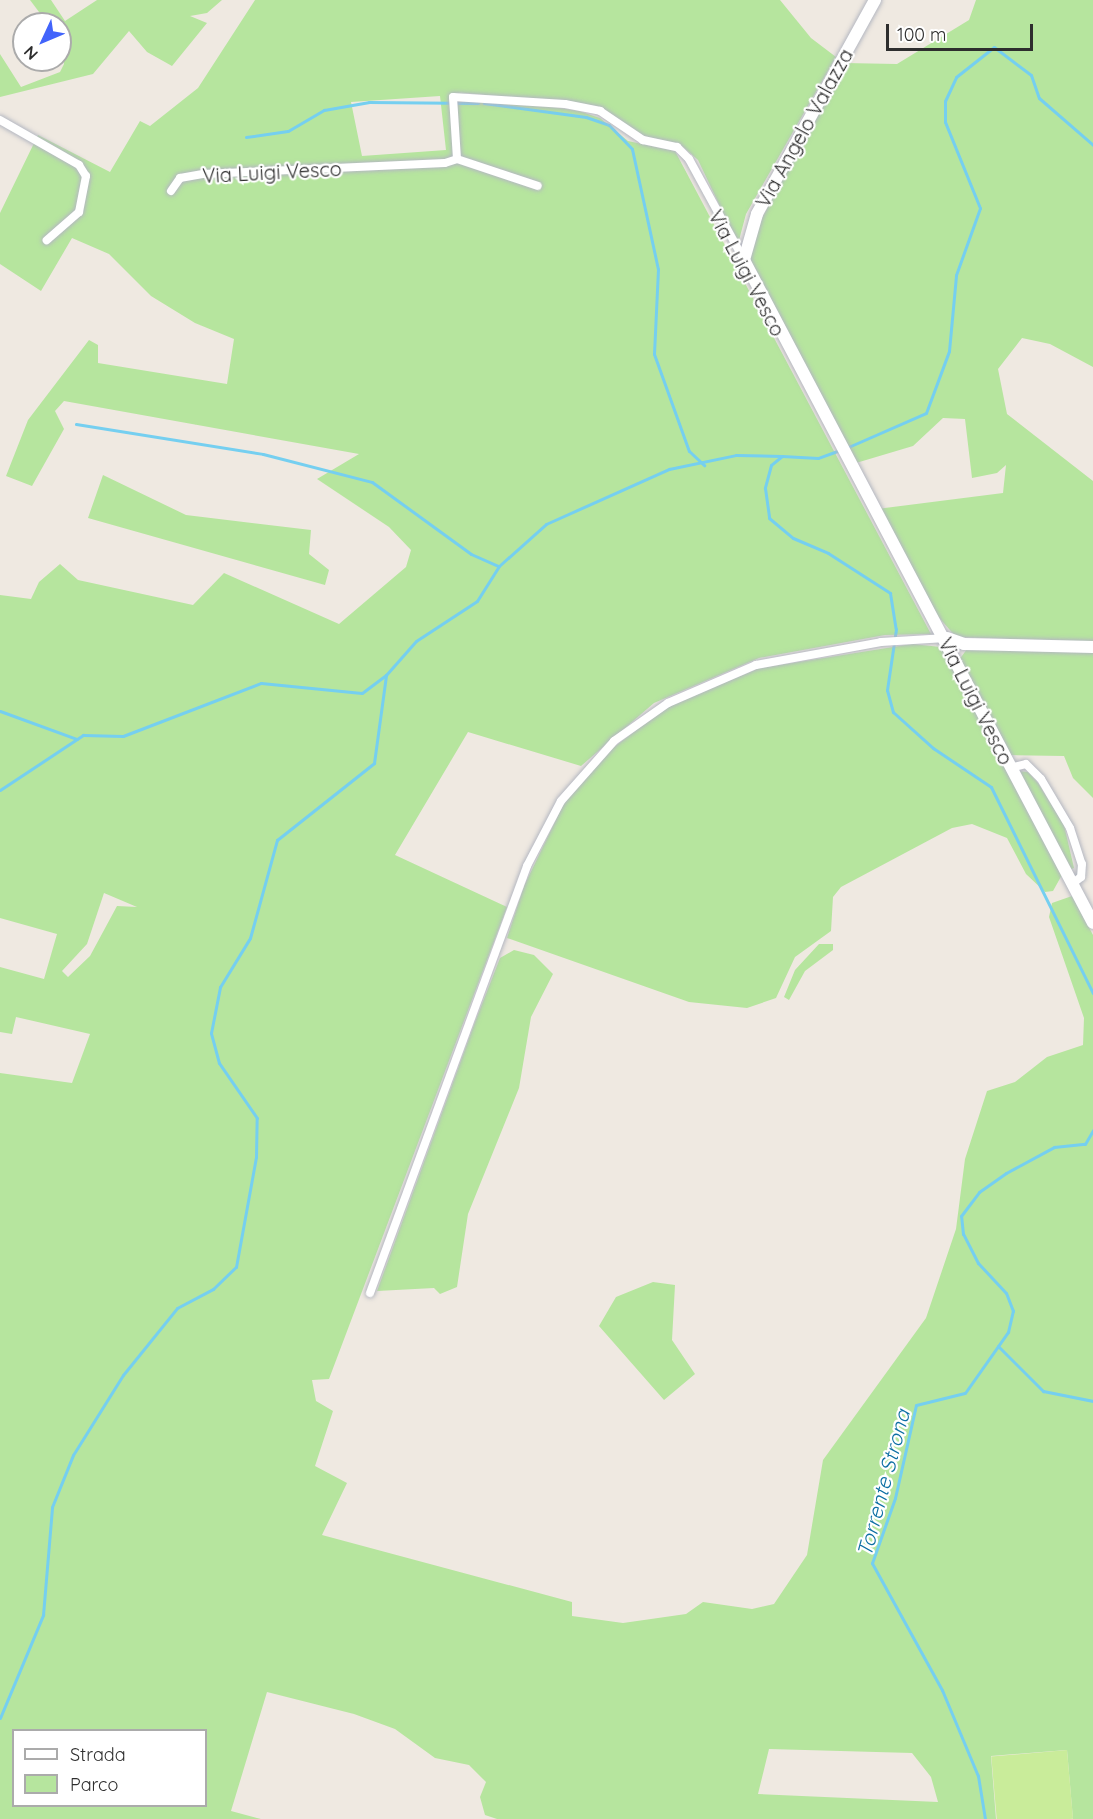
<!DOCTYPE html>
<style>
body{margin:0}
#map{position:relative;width:1093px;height:1819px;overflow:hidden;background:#efe9e1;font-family:Quicksand,sans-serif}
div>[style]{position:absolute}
.green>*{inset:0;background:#b6e59e}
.pitch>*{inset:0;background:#c9ec9a;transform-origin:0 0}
.stream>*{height:3px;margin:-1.5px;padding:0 1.5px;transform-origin:1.5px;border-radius:1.5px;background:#75cff0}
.roads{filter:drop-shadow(0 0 2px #b4b7c1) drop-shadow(0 0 2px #b4b7c1)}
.street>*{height:8px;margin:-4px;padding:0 4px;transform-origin:4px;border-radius:4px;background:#fff}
.secondary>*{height:12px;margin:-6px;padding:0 6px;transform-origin:6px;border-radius:6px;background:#fff}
span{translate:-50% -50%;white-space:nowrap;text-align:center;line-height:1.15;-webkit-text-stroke:4.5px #fff;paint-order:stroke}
.street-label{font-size:20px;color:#2e2e2e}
.water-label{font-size:21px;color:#0d6fa3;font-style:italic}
.legend{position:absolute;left:12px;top:1729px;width:195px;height:78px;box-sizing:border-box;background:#fff;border:2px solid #ababab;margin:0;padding:8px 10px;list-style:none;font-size:18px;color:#2e2e2e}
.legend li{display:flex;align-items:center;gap:12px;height:30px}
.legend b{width:30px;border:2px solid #ababab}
.north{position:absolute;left:12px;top:12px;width:60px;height:60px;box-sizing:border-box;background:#fff;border:2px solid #ababab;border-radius:50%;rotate:226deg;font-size:16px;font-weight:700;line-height:24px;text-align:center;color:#2e2e2e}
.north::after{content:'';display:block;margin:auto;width:21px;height:27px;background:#4264fb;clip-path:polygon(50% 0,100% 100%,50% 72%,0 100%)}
.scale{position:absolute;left:886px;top:24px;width:147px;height:27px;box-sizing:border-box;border:3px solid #2e2e2e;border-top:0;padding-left:8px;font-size:18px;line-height:21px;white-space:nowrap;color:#2e2e2e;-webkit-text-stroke:4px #fff;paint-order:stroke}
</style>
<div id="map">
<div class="green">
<div style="clip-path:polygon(30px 0,51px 0,65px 21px,97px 0,222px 0,207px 13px,190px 16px,207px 23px,172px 66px,147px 52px,129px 31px,93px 74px,0 97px,0 54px,21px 87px,60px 72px,64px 64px,60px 24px,48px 24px)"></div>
<div style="clip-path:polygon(evenodd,255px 0,780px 0,811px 38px,836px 57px,746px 214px,738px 244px,698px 160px,681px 145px,640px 135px,597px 106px,455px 92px,579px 111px,600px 118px,628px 141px,675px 151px,931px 634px,885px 635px,759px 658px,654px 703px,581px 766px,468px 732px,395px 855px,507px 907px,329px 1379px,312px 1380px,316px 1401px,333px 1411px,315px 1466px,347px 1483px,322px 1535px,572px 1602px,572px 1616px,623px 1623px,686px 1614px,703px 1602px,752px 1609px,774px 1604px,807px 1555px,823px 1460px,926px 1318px,956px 1229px,965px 1159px,987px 1091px,1015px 1082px,1047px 1057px,1083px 1045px,1084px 1018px,1049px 917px,1052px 903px,1072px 896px,1093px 935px,1093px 1819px,1073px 1819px,1067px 1750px,991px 1756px,996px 1819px,497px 1819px,485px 1815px,480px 1797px,486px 1782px,469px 1765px,435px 1758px,395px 1729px,354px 1714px,267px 1692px,231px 1811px,261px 1819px,0 1819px,0 1073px,72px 1083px,90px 1034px,16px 1017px,12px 1034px,0 1032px,0 967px,44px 979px,57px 934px,0 918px,0 595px,31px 599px,39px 582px,60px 564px,78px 580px,193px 605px,224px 573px,339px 624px,406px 567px,411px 550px,389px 527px,317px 479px,359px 454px,64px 401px,55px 411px,64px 429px,32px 486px,6px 476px,28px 420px,89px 340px,98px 345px,98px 363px,227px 384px,234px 339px,195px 323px,151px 296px,109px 254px,72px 238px,41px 291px,0 264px,0 213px,38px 135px,110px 172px,140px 121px,150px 126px,198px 88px,255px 0,440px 96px,446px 150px,362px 156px,351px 102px,440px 96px,255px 0,104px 893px,137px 907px,117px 906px,90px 956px,68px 977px,62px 971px,87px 944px,104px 893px,255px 0,14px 1730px,206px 1730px,206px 1806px,14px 1806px,14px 1730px,255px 0,769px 1749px,912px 1753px,931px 1777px,938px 1802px,758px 1794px,769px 1749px)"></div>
<div style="clip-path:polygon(976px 0,1093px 0,1093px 367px,1050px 344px,1022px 338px,998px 369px,1007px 414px,1093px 481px,1093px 642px,956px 637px,935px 613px,877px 509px,1003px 493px,1006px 465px,997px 473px,972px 478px,965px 419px,943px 418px,913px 446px,856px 463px,759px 290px,750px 257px,754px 233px,844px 63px,897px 64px,969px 20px)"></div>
<div style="clip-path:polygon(103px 475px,186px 515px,311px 530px,309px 554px,329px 570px,325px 585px,88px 518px)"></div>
<div style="clip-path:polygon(912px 644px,941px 647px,1063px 873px,1053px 891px,1045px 892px,1026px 874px,1007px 838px,972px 824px,952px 828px,841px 887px,833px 897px,831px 931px,795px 957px,776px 998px,747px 1008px,689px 1002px,507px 938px,524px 886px,565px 801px,613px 748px,669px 705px,760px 668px)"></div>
<div style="clip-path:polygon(967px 649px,1093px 652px,1093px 798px,1073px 778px,1064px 756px,1009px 755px,959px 660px)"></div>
<div style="clip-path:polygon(1016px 771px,1028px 772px,1038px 783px,1064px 825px,1074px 868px,1069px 870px)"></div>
<div style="clip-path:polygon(819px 944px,833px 944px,833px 950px,805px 971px,789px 1000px,784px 997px,795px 970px)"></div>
<div style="clip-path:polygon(514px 950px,534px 955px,553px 974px,531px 1017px,519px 1088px,468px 1214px,457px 1287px,440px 1294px,434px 1288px,377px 1291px,475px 1022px,500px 958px)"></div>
<div style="clip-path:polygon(653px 1282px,675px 1285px,672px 1340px,695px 1374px,664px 1400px,599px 1326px,616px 1297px)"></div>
</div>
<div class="pitch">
<div style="left:1067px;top:1750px;width:69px;height:76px;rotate:85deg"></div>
</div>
<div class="stream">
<div style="left:484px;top:103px;width:103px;rotate:7.8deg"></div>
<div style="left:586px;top:117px;width:24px;rotate:19deg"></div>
<div style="left:609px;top:125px;width:33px;rotate:46deg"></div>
<div style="left:632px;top:149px;width:123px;rotate:77.8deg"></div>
<div style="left:658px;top:269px;width:85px;rotate:92.7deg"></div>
<div style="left:654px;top:354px;width:103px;rotate:70.2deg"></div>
<div style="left:689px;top:451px;width:21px;rotate:43deg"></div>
<div style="left:246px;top:137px;width:42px;rotate:-8.1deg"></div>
<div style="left:288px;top:131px;width:42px;rotate:-30.3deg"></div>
<div style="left:324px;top:110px;width:46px;rotate:-10.1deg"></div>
<div style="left:369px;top:102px;width:109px;rotate:0.5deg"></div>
<div style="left:76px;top:424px;width:189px;rotate:9.1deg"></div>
<div style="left:263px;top:454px;width:113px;rotate:14.4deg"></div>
<div style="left:372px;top:482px;width:122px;rotate:36deg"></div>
<div style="left:471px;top:554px;width:30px;rotate:24deg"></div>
<div style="left:846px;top:448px;width:87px;rotate:-23.6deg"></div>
<div style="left:926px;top:413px;width:66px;rotate:-69.6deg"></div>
<div style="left:949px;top:351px;width:76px;rotate:-84.7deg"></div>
<div style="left:956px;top:275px;width:71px;rotate:-70.3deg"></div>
<div style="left:980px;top:208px;width:93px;rotate:-112.1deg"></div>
<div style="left:945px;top:122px;width:21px;rotate:-90deg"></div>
<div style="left:945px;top:101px;width:26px;rotate:-65deg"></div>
<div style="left:956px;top:77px;width:48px;rotate:-38.3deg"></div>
<div style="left:994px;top:47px;width:46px;rotate:37.1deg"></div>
<div style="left:1031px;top:75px;width:24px;rotate:71deg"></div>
<div style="left:1039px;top:98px;width:72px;rotate:41deg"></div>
<div style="left:840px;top:450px;width:23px;rotate:160deg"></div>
<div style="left:818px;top:458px;width:36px;rotate:-177deg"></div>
<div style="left:782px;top:456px;width:14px;rotate:141deg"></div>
<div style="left:771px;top:465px;width:24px;rotate:105deg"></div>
<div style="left:765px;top:488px;width:30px;rotate:82deg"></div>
<div style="left:769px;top:518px;width:31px;rotate:40deg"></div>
<div style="left:793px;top:538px;width:38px;rotate:23deg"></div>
<div style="left:828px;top:553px;width:74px;rotate:32.8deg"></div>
<div style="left:890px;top:593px;width:36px;rotate:81deg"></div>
<div style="left:896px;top:629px;width:62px;rotate:98.4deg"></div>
<div style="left:887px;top:690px;width:23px;rotate:75deg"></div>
<div style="left:893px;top:712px;width:54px;rotate:42deg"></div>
<div style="left:933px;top:748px;width:70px;rotate:33.9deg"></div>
<div style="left:991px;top:787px;width:230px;rotate:63.7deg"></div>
<div style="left:0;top:711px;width:82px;rotate:20deg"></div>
<div style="left:0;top:790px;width:100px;rotate:-33.5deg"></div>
<div style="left:83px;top:735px;width:40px;rotate:1.4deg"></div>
<div style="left:123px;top:736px;width:148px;rotate:-21deg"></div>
<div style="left:261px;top:683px;width:101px;rotate:5.7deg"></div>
<div style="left:362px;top:693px;width:30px;rotate:-37deg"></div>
<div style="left:998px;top:1346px;width:64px;rotate:45deg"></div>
<div style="left:1043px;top:1391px;width:51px;rotate:11.3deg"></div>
<div style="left:0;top:1718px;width:112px;rotate:-67.3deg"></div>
<div style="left:43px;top:1615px;width:108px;rotate:-85.2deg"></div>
<div style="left:52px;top:1507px;width:56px;rotate:-68deg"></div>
<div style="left:73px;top:1455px;width:94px;rotate:-58deg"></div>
<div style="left:123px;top:1375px;width:86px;rotate:-51.1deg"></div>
<div style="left:177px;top:1308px;width:41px;rotate:-27.8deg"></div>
<div style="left:213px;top:1289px;width:32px;rotate:-44deg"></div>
<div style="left:236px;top:1267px;width:112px;rotate:-79.7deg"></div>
<div style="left:256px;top:1157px;width:39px;rotate:-89deg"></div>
<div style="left:257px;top:1118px;width:67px;rotate:-124.6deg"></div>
<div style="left:219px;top:1063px;width:31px;rotate:-105deg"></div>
<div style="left:211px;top:1033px;width:47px;rotate:-78.9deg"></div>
<div style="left:220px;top:987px;width:57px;rotate:-58.5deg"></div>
<div style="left:250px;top:938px;width:102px;rotate:-74.6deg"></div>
<div style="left:277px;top:840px;width:124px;rotate:-38.4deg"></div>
<div style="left:374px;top:763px;width:89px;rotate:-82.2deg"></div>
<div style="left:386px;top:675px;width:45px;rotate:-48.6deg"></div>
<div style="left:416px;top:641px;width:73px;rotate:-33.3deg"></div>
<div style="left:477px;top:601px;width:41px;rotate:-57.8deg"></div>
<div style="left:499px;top:566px;width:63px;rotate:-41.8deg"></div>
<div style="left:546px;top:524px;width:135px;rotate:-24.1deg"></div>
<div style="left:669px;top:469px;width:68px;rotate:-11.8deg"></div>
<div style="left:736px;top:455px;width:46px;rotate:1.2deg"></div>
<div style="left:985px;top:1819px;width:44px;rotate:-99.2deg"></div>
<div style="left:978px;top:1776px;width:93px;rotate:-112.7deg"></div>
<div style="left:942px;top:1690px;width:145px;rotate:-118.9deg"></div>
<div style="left:872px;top:1563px;width:69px;rotate:-70.5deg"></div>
<div style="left:895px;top:1498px;width:95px;rotate:-77.3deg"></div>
<div style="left:916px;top:1405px;width:50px;rotate:-13.8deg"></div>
<div style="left:965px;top:1393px;width:75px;rotate:-54.8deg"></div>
<div style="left:1008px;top:1332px;width:22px;rotate:-77deg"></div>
<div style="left:1013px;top:1311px;width:19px;rotate:-111deg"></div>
<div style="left:1006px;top:1293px;width:41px;rotate:-133deg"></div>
<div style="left:978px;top:1263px;width:33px;rotate:-117deg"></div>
<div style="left:963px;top:1234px;width:18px;rotate:-96deg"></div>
<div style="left:961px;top:1216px;width:30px;rotate:-53deg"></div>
<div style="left:979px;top:1192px;width:33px;rotate:-35deg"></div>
<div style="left:1006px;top:1173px;width:55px;rotate:-28.4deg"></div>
<div style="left:1054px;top:1147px;width:31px;rotate:-6deg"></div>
<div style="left:1085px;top:1144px;width:16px;rotate:-60deg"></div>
</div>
<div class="roads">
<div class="street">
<div style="left:0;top:120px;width:91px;rotate:29.7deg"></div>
<div style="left:79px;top:165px;width:13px;rotate:58deg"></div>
<div style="left:86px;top:176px;width:37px;rotate:101deg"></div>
<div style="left:79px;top:212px;width:43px;rotate:138.8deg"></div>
<div style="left:457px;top:159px;width:85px;rotate:18.4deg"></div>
<div style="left:171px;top:191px;width:16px;rotate:-55deg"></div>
<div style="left:180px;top:178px;width:23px;rotate:-10deg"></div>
<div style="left:203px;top:174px;width:242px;rotate:-2.6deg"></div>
<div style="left:445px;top:163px;width:13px;rotate:-18deg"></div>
<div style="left:457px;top:159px;width:62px;rotate:-93.7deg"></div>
<div style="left:453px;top:97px;width:112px;rotate:3.6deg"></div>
<div style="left:565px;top:104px;width:36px;rotate:11deg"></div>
<div style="left:600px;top:111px;width:52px;rotate:34deg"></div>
<div style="left:643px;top:140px;width:35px;rotate:12deg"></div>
<div style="left:677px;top:147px;width:17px;rotate:45deg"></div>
<div style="left:689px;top:159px;width:115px;rotate:61.4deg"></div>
<div style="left:1010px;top:768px;width:16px;rotate:-14deg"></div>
<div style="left:1026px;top:764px;width:21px;rotate:45deg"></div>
<div style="left:1041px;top:779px;width:57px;rotate:59.4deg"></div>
<div style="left:1070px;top:828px;width:38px;rotate:72deg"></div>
<div style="left:1082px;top:864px;width:13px;rotate:94deg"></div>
<div style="left:1081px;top:877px;width:11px;rotate:142deg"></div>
<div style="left:370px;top:1293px;width:455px;rotate:-69.8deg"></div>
<div style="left:527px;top:866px;width:73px;rotate:-62.4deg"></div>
<div style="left:561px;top:801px;width:80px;rotate:-48.5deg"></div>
<div style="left:614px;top:741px;width:66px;rotate:-35.1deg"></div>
<div style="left:668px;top:703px;width:96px;rotate:-23.4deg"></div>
<div style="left:756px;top:665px;width:127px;rotate:-10.4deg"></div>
<div style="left:881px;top:642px;width:65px;rotate:-3.5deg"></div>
</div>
<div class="secondary">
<div style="left:875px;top:0;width:244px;rotate:118.9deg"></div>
<div style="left:757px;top:214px;width:48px;rotate:105.8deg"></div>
<div style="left:744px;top:260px;width:749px;rotate:62.24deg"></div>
<div style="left:947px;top:638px;width:18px;rotate:19deg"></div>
<div style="left:964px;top:644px;width:129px;rotate:1.3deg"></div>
</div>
</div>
<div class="street-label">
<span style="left:804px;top:128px;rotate:-61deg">Via Angelo Valazza</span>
<span style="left:272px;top:172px;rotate:-3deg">Via Luigi Vesco</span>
<span style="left:747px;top:273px;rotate:62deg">Via Luigi Vesco</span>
<span style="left:976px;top:701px;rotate:63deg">Via Luigi Vesco</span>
</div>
<div class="water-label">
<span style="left:883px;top:1483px;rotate:-75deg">Torrente Strona</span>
</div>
<ul class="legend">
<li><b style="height:8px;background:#fff"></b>Strada</li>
<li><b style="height:16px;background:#b6e59e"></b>Parco</li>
</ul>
<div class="north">N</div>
<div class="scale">100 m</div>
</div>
